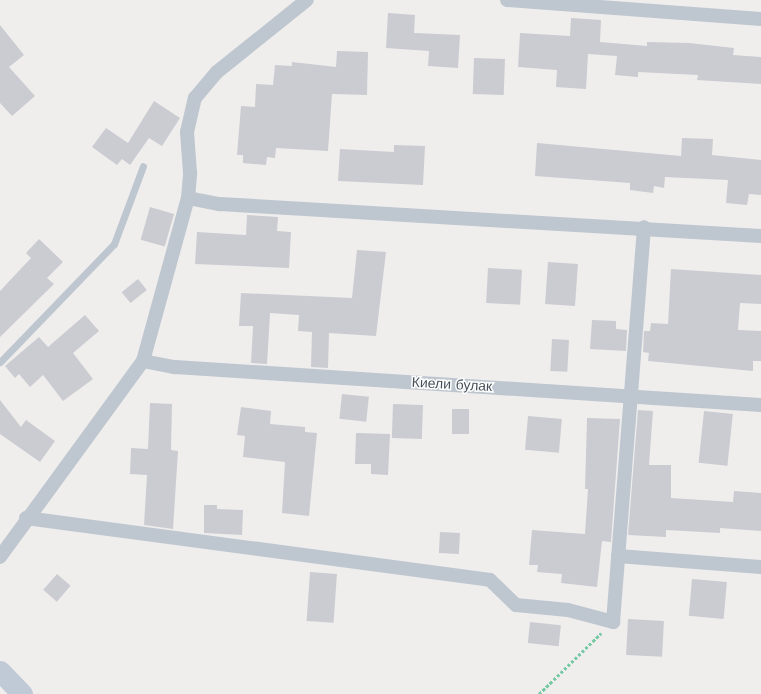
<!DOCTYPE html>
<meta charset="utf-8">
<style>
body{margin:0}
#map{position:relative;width:761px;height:694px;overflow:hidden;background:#f0eded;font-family:"Work Sans",sans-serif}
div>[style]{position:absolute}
.building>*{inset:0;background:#caccd2;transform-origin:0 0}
.path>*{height:2.5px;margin-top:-1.25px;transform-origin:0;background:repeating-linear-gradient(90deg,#75caa4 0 3px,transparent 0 5px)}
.lane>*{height:7px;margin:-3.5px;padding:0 3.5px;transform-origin:3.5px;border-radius:3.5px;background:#bec7cf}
.street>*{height:14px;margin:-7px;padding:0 7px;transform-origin:7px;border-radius:7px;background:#bec7cf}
.secondary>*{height:21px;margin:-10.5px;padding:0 10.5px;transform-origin:10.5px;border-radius:10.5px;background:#c0c9d6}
span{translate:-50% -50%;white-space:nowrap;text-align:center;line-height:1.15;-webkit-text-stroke:3px #fff;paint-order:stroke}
.street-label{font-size:14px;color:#46505a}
</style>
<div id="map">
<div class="building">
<div style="clip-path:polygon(388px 13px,415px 15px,414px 33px,460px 35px,458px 68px,428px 66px,429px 51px,386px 48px)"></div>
<div style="clip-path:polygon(571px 18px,601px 20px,600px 42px,647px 46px,647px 42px,689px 43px,734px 48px,733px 55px,761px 57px,761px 84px,697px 80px,698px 75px,638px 72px,638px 77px,615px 75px,617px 56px,588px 54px,586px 89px,556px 87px,557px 70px,518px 67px,520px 33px,570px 36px)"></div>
<div style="clip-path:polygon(0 25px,24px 55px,9px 67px,35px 96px,12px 116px,0 103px)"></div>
<div style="clip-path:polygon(337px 51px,368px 52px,367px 95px,332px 94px,328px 151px,276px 148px,275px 158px,267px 157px,266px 165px,243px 163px,243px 155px,237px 155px,241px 106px,255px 107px,256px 84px,273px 85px,275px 65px,292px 66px,292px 62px,336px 67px)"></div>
<div style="left:474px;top:58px;width:31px;height:36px;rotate:2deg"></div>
<div style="clip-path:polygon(154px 101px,180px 118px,162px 146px,149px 138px,130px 165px,122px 159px,117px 165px,92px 147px,106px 128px,128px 143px)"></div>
<div style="clip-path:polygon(682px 138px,713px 139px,712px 155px,761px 160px,761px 195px,749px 194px,747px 205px,726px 203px,728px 180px,665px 177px,664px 188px,654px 186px,653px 193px,630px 190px,630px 183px,535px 176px,537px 143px,681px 156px)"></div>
<div style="clip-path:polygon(394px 145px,425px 146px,423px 185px,338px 181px,340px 149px,394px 152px)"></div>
<div style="left:150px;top:207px;width:25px;height:34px;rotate:16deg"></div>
<div style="clip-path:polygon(247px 215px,278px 217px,277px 231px,291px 232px,289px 268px,195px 264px,197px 232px,246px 235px)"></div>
<div style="clip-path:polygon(39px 239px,63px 262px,47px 278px,54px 284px,0 337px,0 291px,31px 258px,26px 253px)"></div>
<div style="clip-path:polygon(357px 250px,386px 252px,376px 336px,329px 333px,328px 368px,311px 367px,312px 332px,298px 331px,299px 315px,270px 313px,267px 364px,251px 363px,253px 326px,239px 326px,241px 293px,352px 298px)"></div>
<div style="left:548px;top:262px;width:30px;height:42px;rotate:4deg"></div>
<div style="left:488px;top:268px;width:34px;height:35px;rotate:3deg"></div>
<div style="clip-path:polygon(671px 269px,761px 275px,761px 304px,740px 303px,738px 330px,761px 331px,761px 361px,753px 361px,753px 371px,648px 361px,649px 353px,643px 352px,644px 331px,650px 331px,651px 323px,668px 324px)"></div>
<div style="left:138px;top:279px;width:14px;height:21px;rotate:51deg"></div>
<div style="clip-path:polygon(85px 315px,99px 331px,73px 353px,93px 379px,63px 401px,43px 375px,30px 387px,19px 374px,15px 378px,5px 366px,39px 337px,48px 347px)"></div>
<div style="clip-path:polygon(592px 320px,616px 321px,616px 329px,627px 330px,626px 351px,590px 349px)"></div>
<div style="left:552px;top:339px;width:17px;height:32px;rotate:3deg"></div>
<div style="left:342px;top:394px;width:27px;height:25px;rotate:6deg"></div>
<div style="clip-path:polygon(0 400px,21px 427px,26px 420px,55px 441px,40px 462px,0 434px)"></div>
<div style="clip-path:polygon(150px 403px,172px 404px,171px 450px,178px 451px,173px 529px,144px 525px,147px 475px,130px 474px,131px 448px,148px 449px)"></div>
<div style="left:393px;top:404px;width:30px;height:34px;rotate:2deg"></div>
<div style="clip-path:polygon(241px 407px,271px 411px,270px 424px,305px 427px,305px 432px,317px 433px,309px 516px,282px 513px,285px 462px,243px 457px,245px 436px,237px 435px)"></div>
<div style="left:452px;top:409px;width:17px;height:25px"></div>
<div style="clip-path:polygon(638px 410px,653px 411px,649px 465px,671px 465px,671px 498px,733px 502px,734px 491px,761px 493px,761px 531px,720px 528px,720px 533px,666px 530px,666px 537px,628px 535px)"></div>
<div style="left:704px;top:411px;width:29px;height:52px;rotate:6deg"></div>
<div style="left:528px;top:416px;width:34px;height:34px;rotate:5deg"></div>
<div style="clip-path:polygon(587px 418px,620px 419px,611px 542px,602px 541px,597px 587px,561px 583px,562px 574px,537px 572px,538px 565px,529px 565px,532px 530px,585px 534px,588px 489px,585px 489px)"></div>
<div style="clip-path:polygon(356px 433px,390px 434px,388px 475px,371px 474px,371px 464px,355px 464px)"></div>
<div style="clip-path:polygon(204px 505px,217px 505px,217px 509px,243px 510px,242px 535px,204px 533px)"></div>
<div style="left:440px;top:532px;width:20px;height:21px;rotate:3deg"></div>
<div style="left:310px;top:572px;width:27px;height:49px;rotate:4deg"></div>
<div style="left:57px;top:574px;width:18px;height:21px;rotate:41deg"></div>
<div style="left:692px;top:579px;width:35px;height:37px;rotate:5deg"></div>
<div style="left:628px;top:619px;width:36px;height:36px;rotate:3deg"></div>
<div style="left:530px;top:622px;width:31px;height:21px;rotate:6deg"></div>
</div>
<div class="path">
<div style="left:539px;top:694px;width:87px;rotate:-44.5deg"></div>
</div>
<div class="lane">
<div style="left:0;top:362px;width:164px;rotate:-46deg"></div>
<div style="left:114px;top:244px;width:83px;rotate:-69.6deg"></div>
</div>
<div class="street">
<div style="left:507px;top:0;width:255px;rotate:4.3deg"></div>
<div style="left:188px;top:198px;width:25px;rotate:-85deg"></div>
<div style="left:190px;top:173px;width:41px;rotate:-94.2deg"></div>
<div style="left:187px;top:132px;width:35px;rotate:-77deg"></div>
<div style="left:195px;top:98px;width:34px;rotate:-50deg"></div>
<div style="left:217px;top:72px;width:115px;rotate:-38.7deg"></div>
<div style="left:143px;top:361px;width:33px;rotate:11deg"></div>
<div style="left:175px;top:367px;width:587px;rotate:3.71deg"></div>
<div style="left:26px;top:518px;width:468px;rotate:7.6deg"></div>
<div style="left:490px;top:580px;width:36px;rotate:44deg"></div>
<div style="left:516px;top:605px;width:52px;rotate:5.5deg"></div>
<div style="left:568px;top:610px;width:47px;rotate:14.9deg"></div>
<div style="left:613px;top:622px;width:396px;rotate:-85.5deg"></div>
<div style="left:618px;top:556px;width:143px;rotate:4.4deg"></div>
<div style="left:0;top:557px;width:243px;rotate:-53.9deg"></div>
<div style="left:143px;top:361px;width:169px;rotate:-74.6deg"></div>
<div style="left:188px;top:198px;width:33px;rotate:11deg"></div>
<div style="left:220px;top:204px;width:542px;rotate:3.39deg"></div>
</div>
<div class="secondary">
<div style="left:0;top:671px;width:32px;rotate:46deg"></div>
</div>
<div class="street-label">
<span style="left:452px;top:384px;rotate:3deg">Киели булак</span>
</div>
</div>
